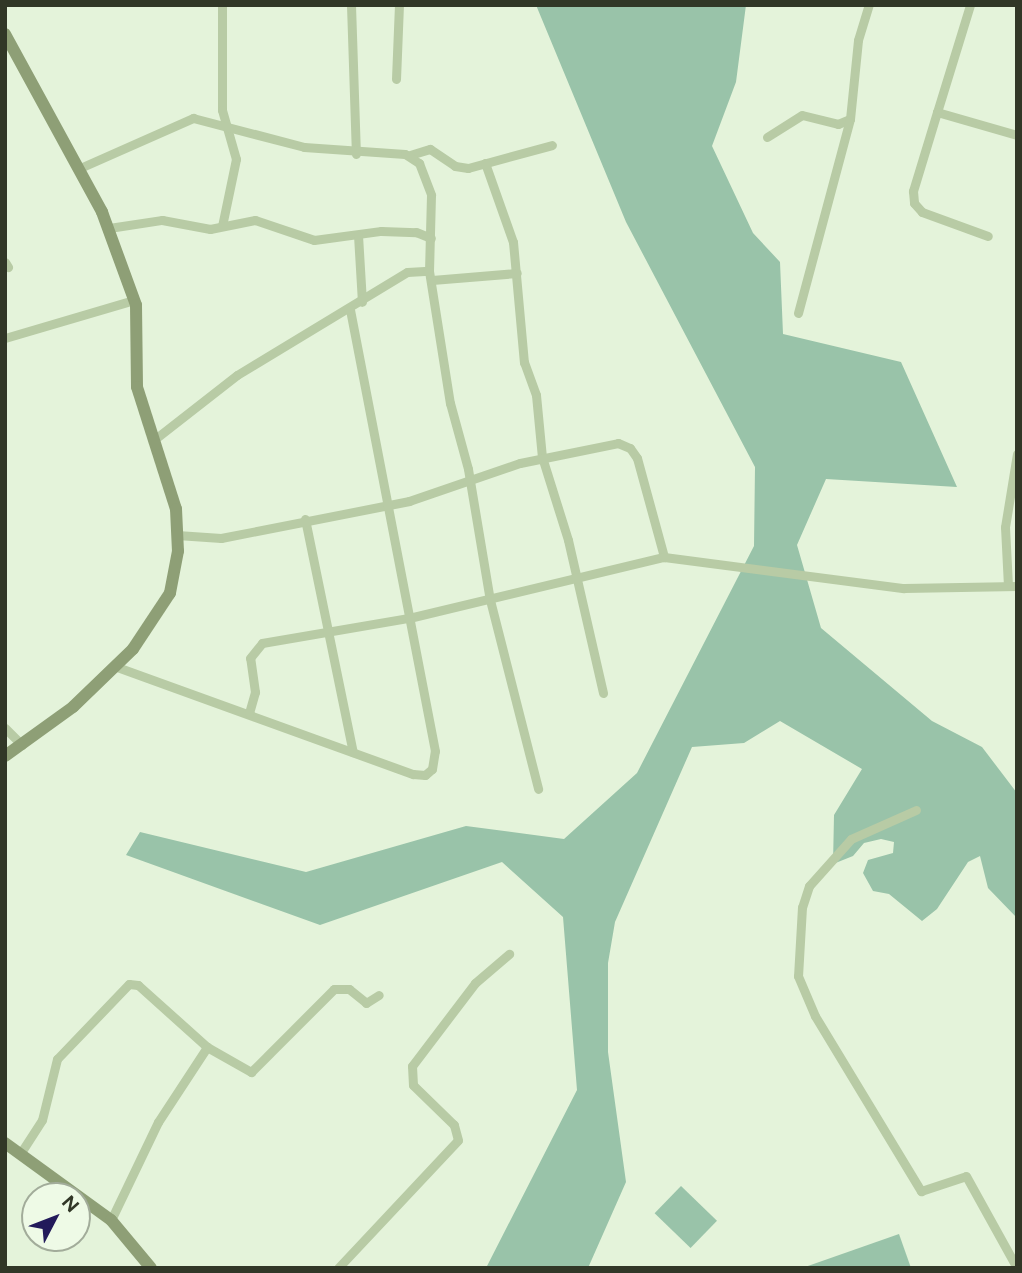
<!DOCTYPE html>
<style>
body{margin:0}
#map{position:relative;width:1022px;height:1273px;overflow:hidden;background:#e4f3da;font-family:Figtree,sans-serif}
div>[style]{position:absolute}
.green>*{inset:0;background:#99c3a9;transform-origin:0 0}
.street>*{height:9px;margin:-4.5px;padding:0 4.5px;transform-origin:4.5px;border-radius:4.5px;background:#b8cba5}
.secondary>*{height:12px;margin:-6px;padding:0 6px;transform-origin:6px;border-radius:6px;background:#8e9f76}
span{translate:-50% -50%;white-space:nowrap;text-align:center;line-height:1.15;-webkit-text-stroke:5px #eefae6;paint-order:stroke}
.frame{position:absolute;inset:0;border:7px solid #313727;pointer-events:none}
.north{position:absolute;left:21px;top:1182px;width:70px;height:70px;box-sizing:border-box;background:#eefae6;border:2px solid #a2ac9a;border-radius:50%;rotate:48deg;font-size:19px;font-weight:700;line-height:28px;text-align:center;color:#313727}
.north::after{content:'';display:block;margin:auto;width:24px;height:32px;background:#221a5a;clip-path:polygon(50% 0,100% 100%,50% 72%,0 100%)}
</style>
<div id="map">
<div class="green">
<div style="clip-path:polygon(536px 5px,746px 5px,736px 82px,712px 146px,753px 233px,780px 262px,783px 334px,901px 362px,957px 487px,826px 479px,797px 545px,821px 628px,932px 721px,982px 747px,1017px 793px,1017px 918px,988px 888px,980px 856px,968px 862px,937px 909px,922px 921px,889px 894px,873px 891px,863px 873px,868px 860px,893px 853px,894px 842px,881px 839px,864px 843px,853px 856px,833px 864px,834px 815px,862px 769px,780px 721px,744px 743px,692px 747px,615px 922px,608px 963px,608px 1052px,626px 1182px,588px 1268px,486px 1268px,577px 1090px,563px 917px,502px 862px,320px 925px,126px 855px,140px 832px,306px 872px,466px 826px,564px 839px,637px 773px,754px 546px,755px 467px,626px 222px)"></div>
<div style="left:681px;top:1186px;width:50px;height:38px;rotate:44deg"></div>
<div style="clip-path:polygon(899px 1234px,911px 1268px,806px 1268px,805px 1267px)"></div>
</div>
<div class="street">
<div style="left:222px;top:5px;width:105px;rotate:90deg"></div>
<div style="left:222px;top:110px;width:51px;rotate:74.1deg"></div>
<div style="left:236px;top:159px;width:68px;rotate:101.8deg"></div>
<div style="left:351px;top:5px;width:149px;rotate:88.1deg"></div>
<div style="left:970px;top:5px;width:112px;rotate:107.1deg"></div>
<div style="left:937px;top:112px;width:83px;rotate:16deg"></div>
<div style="left:396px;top:79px;width:74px;rotate:-87.7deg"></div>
<div style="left:937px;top:112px;width:83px;rotate:106.9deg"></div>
<div style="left:913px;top:191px;width:12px;rotate:85deg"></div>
<div style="left:914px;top:203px;width:12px;rotate:48deg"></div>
<div style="left:922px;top:212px;width:70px;rotate:20deg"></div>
<div style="left:767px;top:137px;width:41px;rotate:-32.2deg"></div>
<div style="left:802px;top:115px;width:37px;rotate:14deg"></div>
<div style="left:838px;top:124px;width:13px;rotate:-23deg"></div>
<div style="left:850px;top:119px;width:79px;rotate:-84.2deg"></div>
<div style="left:858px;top:40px;width:37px;rotate:-73deg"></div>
<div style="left:410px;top:155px;width:21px;rotate:-17deg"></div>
<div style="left:430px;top:149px;width:30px;rotate:34deg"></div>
<div style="left:455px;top:166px;width:13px;rotate:9deg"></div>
<div style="left:468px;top:168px;width:87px;rotate:-15.3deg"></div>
<div style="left:485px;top:163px;width:84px;rotate:70.5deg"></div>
<div style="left:513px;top:242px;width:121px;rotate:84.8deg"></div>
<div style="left:524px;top:362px;width:35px;rotate:70deg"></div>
<div style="left:536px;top:395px;width:62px;rotate:84.5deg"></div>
<div style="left:542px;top:457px;width:87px;rotate:72.6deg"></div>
<div style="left:568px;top:540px;width:157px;rotate:77.1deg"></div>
<div style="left:80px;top:168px;width:124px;rotate:-23.9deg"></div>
<div style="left:193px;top:118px;width:115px;rotate:14.6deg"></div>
<div style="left:304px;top:147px;width:101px;rotate:4deg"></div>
<div style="left:405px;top:154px;width:17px;rotate:33deg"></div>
<div style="left:419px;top:163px;width:34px;rotate:69deg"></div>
<div style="left:431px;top:195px;width:76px;rotate:91.5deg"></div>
<div style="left:429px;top:271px;width:134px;rotate:81deg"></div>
<div style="left:450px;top:403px;width:68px;rotate:74.7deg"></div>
<div style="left:468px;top:469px;width:133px;rotate:80.5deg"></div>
<div style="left:490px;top:600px;width:195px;rotate:75.7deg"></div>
<div style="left:109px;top:228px;width:54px;rotate:-8.6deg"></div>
<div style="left:162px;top:220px;width:49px;rotate:10.6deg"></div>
<div style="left:210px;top:229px;width:46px;rotate:-11.3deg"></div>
<div style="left:255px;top:220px;width:62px;rotate:18.7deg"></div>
<div style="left:314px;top:240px;width:68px;rotate:-7.7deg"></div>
<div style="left:381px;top:231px;width:35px;rotate:2deg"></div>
<div style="left:416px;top:232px;width:16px;rotate:22deg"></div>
<div style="left:358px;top:235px;width:67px;rotate:86.6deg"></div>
<div style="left:5px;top:262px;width:6px;rotate:59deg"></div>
<div style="left:432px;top:280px;width:85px;rotate:-4.7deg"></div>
<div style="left:798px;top:313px;width:201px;rotate:-75deg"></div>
<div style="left:5px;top:338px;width:134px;rotate:-16.4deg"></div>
<div style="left:155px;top:439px;width:104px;rotate:-38deg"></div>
<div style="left:237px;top:375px;width:199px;rotate:-31.2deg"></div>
<div style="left:407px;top:272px;width:22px;rotate:-3deg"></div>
<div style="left:305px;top:519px;width:238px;rotate:78.4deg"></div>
<div style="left:177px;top:535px;width:44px;rotate:3.9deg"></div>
<div style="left:221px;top:538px;width:192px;rotate:-11.1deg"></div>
<div style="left:409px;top:501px;width:117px;rotate:-18.9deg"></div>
<div style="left:520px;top:463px;width:100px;rotate:-11.5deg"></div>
<div style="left:618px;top:443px;width:13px;rotate:23deg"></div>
<div style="left:630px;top:448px;width:12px;rotate:55deg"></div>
<div style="left:637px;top:458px;width:103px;rotate:74.7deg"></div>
<div style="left:1008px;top:586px;width:59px;rotate:-92.9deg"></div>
<div style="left:1005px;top:527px;width:74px;rotate:-80.7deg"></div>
<div style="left:117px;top:667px;width:315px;rotate:19.9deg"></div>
<div style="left:413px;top:774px;width:12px;rotate:5deg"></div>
<div style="left:425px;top:775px;width:9px;rotate:-41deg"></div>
<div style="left:432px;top:769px;width:18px;rotate:-81deg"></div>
<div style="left:435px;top:751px;width:449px;rotate:-100.9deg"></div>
<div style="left:249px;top:713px;width:22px;rotate:-74deg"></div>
<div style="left:255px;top:692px;width:34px;rotate:-98deg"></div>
<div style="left:250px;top:658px;width:19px;rotate:-51deg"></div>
<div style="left:262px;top:643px;width:149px;rotate:-9.7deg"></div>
<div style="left:409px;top:618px;width:262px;rotate:-13.5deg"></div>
<div style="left:664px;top:557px;width:242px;rotate:7.4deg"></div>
<div style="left:904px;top:588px;width:113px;rotate:-1deg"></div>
<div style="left:5px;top:728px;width:24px;rotate:45deg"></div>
<div style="left:916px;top:810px;width:71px;rotate:156deg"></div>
<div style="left:851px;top:839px;width:63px;rotate:131.8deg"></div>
<div style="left:809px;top:886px;width:22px;rotate:108deg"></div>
<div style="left:802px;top:907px;width:69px;rotate:93.3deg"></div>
<div style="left:798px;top:976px;width:43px;rotate:67deg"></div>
<div style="left:815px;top:1016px;width:205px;rotate:58.8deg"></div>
<div style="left:921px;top:1191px;width:47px;rotate:-18.4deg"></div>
<div style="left:966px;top:1176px;width:105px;rotate:61deg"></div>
<div style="left:20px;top:1154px;width:40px;rotate:-57.1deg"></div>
<div style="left:42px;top:1120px;width:63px;rotate:-76.2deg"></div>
<div style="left:57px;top:1059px;width:104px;rotate:-46.2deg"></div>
<div style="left:129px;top:984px;width:9px;rotate:6deg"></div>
<div style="left:138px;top:985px;width:93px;rotate:41.9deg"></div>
<div style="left:207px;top:1047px;width:51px;rotate:29.6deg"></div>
<div style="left:251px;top:1072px;width:117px;rotate:-45deg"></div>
<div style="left:334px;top:989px;width:15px"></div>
<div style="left:349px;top:989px;width:22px;rotate:39deg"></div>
<div style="left:366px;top:1003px;width:15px;rotate:-32deg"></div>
<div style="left:111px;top:1220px;width:109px;rotate:-64.4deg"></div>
<div style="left:158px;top:1122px;width:90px;rotate:-56.8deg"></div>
<div style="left:338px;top:1268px;width:175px;rotate:-46.8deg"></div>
<div style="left:458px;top:1140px;width:16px;rotate:-105deg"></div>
<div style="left:454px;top:1125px;width:57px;rotate:-135.7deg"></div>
<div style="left:413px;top:1085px;width:19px;rotate:-93deg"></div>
<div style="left:412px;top:1066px;width:104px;rotate:-52.8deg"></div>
<div style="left:475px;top:983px;width:45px;rotate:-40.5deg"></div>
</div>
<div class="secondary">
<div style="left:5px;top:34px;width:203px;rotate:61.4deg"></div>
<div style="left:102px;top:212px;width:99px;rotate:69.9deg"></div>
<div style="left:136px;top:305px;width:82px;rotate:89.3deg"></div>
<div style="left:137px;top:387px;width:128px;rotate:72.3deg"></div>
<div style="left:176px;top:509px;width:42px;rotate:87.3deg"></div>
<div style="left:178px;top:551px;width:43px;rotate:100.8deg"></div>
<div style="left:170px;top:593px;width:67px;rotate:123.5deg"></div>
<div style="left:133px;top:649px;width:83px;rotate:136deg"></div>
<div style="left:73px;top:707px;width:84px;rotate:144.2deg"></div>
<div style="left:5px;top:1143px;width:131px;rotate:36deg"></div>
<div style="left:111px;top:1220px;width:62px;rotate:50.2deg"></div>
</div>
<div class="frame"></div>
<div class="north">N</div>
</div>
